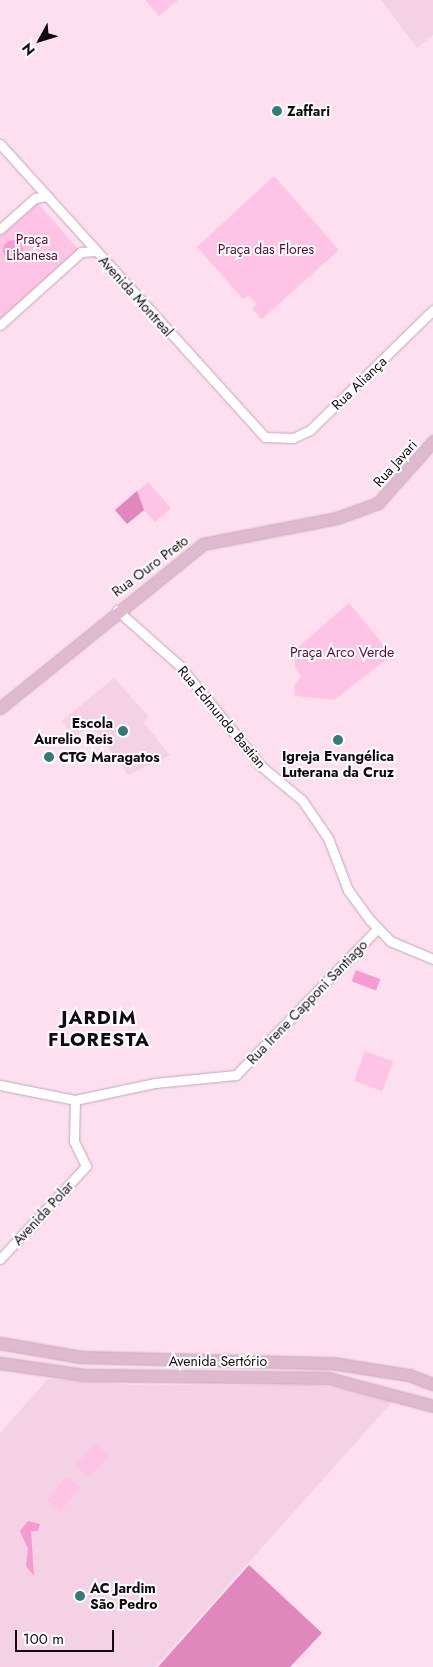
<!DOCTYPE html>
<meta charset="utf-8">
<style>
body{margin:0}
#map{position:relative;width:433px;height:1667px;overflow:hidden;background:#fddfef;font-family:Jost,sans-serif}
div>[style]{position:absolute}
.built>*{inset:0;background:#f5d1e5}
.green>*{inset:0;background:#ffc4e5;transform-origin:0 0}
.forest>*{inset:0;background:#e088bd}
.water>*{inset:0;background:#f59bd1;transform-origin:0 0}
.round{border-radius:50%}
.roads{filter:drop-shadow(0 0 1px #c3a7b6) drop-shadow(0 0 1px #c3a7b6)}
.minor>*{height:9px;margin:-4.5px;padding:0 4.5px;transform-origin:4.5px;border-radius:4.5px;background:#fff}
.major>*{height:11px;margin:-5.5px;padding:0 5.5px;transform-origin:5.5px;border-radius:5.5px;background:#dfb9cf}
.dots>*{width:14px;height:14px;translate:-50% -50%;box-sizing:border-box;border:2px solid #fff;border-radius:50%}
span{translate:-50% -50%;white-space:nowrap;text-align:center;line-height:1.15;-webkit-text-stroke:4px #fff;paint-order:stroke}
.poi-label{font-size:14px;color:#130a0f;font-weight:700}
.left{translate:0 -50%;text-align:left}
.right{translate:-100% -50%;text-align:right}
.park-label{font-size:14px;color:#57073f}
.street-label{font-size:14px;color:#130a0f}
.district-label{font-size:19px;color:#130a0f;font-weight:700;letter-spacing:1px}
.north{position:absolute;left:15px;top:15px;width:50px;height:50px;-webkit-text-stroke:4px #fff;paint-order:stroke;rotate:231deg;font-size:14px;font-weight:700;line-height:20px;text-align:center;color:#130a0f}
.north::after{content:'';display:block;margin:auto;width:18px;height:22px;background:#130a0f;clip-path:polygon(50% 0,100% 100%,50% 72%,0 100%)}
.scale{position:absolute;left:15px;top:1630px;width:99px;height:22px;box-sizing:border-box;border:2px solid #130a0f;border-top:0;padding-left:6px;font-size:15px;line-height:18px;white-space:nowrap;color:#130a0f;-webkit-text-stroke:4px #fff;paint-order:stroke}
</style>
<div id="map">
<div class="built">
<div style="clip-path:polygon(381px 0,433px 0,433px 35px,417px 48px)"></div>
<div style="clip-path:polygon(114px 678px,149px 717px,143px 722px,170px 755px,128px 775px,91px 724px,76px 737px,62px 721px)"></div>
<div style="clip-path:polygon(48px 1379px,137px 1385px,321px 1385px,394px 1400px,155px 1667px,0 1667px,0 1433px)"></div>
</div>
<div class="green">
<div style="clip-path:polygon(145px 0,178px 0,159px 16px)"></div>
<div style="clip-path:polygon(274px 176px,339px 250px,262px 319px,252px 309px,257px 304px,248px 295px,243px 299px,197px 247px)"></div>
<div style="clip-path:polygon(36px 201px,79px 250px,0 320px,0 233px)"></div>
<div style="clip-path:polygon(148px 482px,171px 508px,155px 522px,144px 510px,127px 524px,115px 510px)"></div>
<div style="clip-path:polygon(349px 603px,392px 655px,334px 700px,295px 696px,294px 686px,301px 677px,295px 667px,295px 650px)"></div>
<div style="left:365px;top:1051px;width:30px;height:32px;rotate:20deg"></div>
<div style="left:96px;top:1443px;width:19px;height:30px;rotate:43deg"></div>
<div style="left:67px;top:1476px;width:18px;height:31px;rotate:41deg"></div>
</div>
<div class="forest">
<div style="clip-path:polygon(137px 491px,144px 510px,127px 524px,115px 510px)"></div>
<div style="clip-path:polygon(249px 1565px,322px 1633px,290px 1667px,158px 1667px)"></div>
</div>
<div class="water">
<div class="round" style="left:3px;top:240px;width:20px;height:20px"></div>
<div style="left:356px;top:970px;width:26px;height:12px;rotate:21deg"></div>
<div style="clip-path:polygon(28px 1521px,40px 1524px,38px 1531px,31px 1531px,34px 1576px,26px 1566px,28px 1549px,20px 1531px)"></div>
</div>
<div class="roads">
<div class="minor">
<div style="left:0;top:144px;width:395px;rotate:47.9deg"></div>
<div style="left:265px;top:437px;width:28px;rotate:2deg"></div>
<div style="left:293px;top:438px;width:19px;rotate:-25deg"></div>
<div style="left:310px;top:430px;width:172px;rotate:-44.3deg"></div>
<div style="left:0;top:229px;width:47px;rotate:-41.5deg"></div>
<div style="left:35px;top:198px;width:12px;rotate:-9deg"></div>
<div style="left:0;top:325px;width:109px;rotate:-42deg"></div>
<div style="left:81px;top:252px;width:15px;rotate:-4deg"></div>
<div style="left:117px;top:610px;width:83px;rotate:41.6deg"></div>
<div style="left:179px;top:665px;width:130px;rotate:50.9deg"></div>
<div style="left:261px;top:766px;width:53px;rotate:39.7deg"></div>
<div style="left:302px;top:800px;width:46px;rotate:55.6deg"></div>
<div style="left:328px;top:838px;width:56px;rotate:69deg"></div>
<div style="left:348px;top:890px;width:37px;rotate:54deg"></div>
<div style="left:370px;top:920px;width:29px;rotate:46deg"></div>
<div style="left:390px;top:941px;width:47px;rotate:22.7deg"></div>
<div style="left:0;top:1085px;width:76px;rotate:11.3deg"></div>
<div style="left:75px;top:1100px;width:82px;rotate:-12deg"></div>
<div style="left:155px;top:1083px;width:81px;rotate:-5.6deg"></div>
<div style="left:236px;top:1075px;width:204px;rotate:-46deg"></div>
<div style="left:0;top:1259px;width:127px;rotate:-47.2deg"></div>
<div style="left:86px;top:1166px;width:28px;rotate:-116deg"></div>
<div style="left:74px;top:1141px;width:41px;rotate:-88.6deg"></div>
</div>
<div class="major">
<div style="left:0;top:708px;width:261px;rotate:-38.9deg"></div>
<div style="left:203px;top:544px;width:136px;rotate:-11deg"></div>
<div style="left:337px;top:518px;width:44px;rotate:-20.1deg"></div>
<div style="left:378px;top:503px;width:83px;rotate:-48.4deg"></div>
<div style="left:0;top:1343px;width:82px;rotate:9.8deg"></div>
<div style="left:81px;top:1357px;width:251px;rotate:1.4deg"></div>
<div style="left:332px;top:1363px;width:78px;rotate:8.9deg"></div>
<div style="left:409px;top:1375px;width:26px;rotate:21deg"></div>
<div style="left:0;top:1363px;width:85px;rotate:8.1deg"></div>
<div style="left:84px;top:1375px;width:244px;rotate:0.7deg"></div>
<div style="left:328px;top:1378px;width:109px;rotate:14.9deg"></div>
</div>
</div>
<div class="dots">
<div style="left:277px;top:111px;background:#317b7a"></div>
<div style="left:123px;top:731px;background:#317b7a"></div>
<div style="left:338px;top:740px;background:#317b7a"></div>
<div style="left:49px;top:757px;background:#317b7a"></div>
<div style="left:80px;top:1596px;background:#317b7a"></div>
</div>
<div class="poi-label">
<span class="left" style="left:287px;top:111px">Zaffari</span>
<span class="right" style="left:113px;top:731px">Escola<br>Aurelio Reis</span>
<span style="left:338px;top:764px">Igreja Evangélica<br>Luterana da Cruz</span>
<span class="left" style="left:59px;top:757px">CTG Maragatos</span>
<span class="left" style="left:90px;top:1596px">AC Jardim<br>São Pedro</span>
</div>
<div class="park-label">
<span style="left:32px;top:247px">Praça<br>Libanesa</span>
<span style="left:266px;top:249px">Praça das Flores</span>
<span style="left:342px;top:652px">Praça Arco Verde</span>
</div>
<div class="street-label">
<span style="left:136px;top:296px;rotate:48deg">Avenida Montreal</span>
<span style="left:359px;top:383px;rotate:-44deg">Rua Aliança</span>
<span style="left:395px;top:463px;rotate:-48deg">Rua Javari</span>
<span style="left:150px;top:566px;rotate:-37deg">Rua Ouro Preto</span>
<span style="left:222px;top:717px;rotate:50deg">Rua Edmundo Bastian</span>
<span style="left:307px;top:1002px;rotate:-46deg">Rua Irene Capponi Santiago</span>
<span style="left:43px;top:1213px;rotate:-47deg">Avenida Polar</span>
<span style="left:218px;top:1361px">Avenida Sertório</span>
</div>
<div class="district-label">
<span style="left:99px;top:1029px">JARDIM<br>FLORESTA</span>
</div>
<div class="north">N</div>
<div class="scale">100 m</div>
</div>
